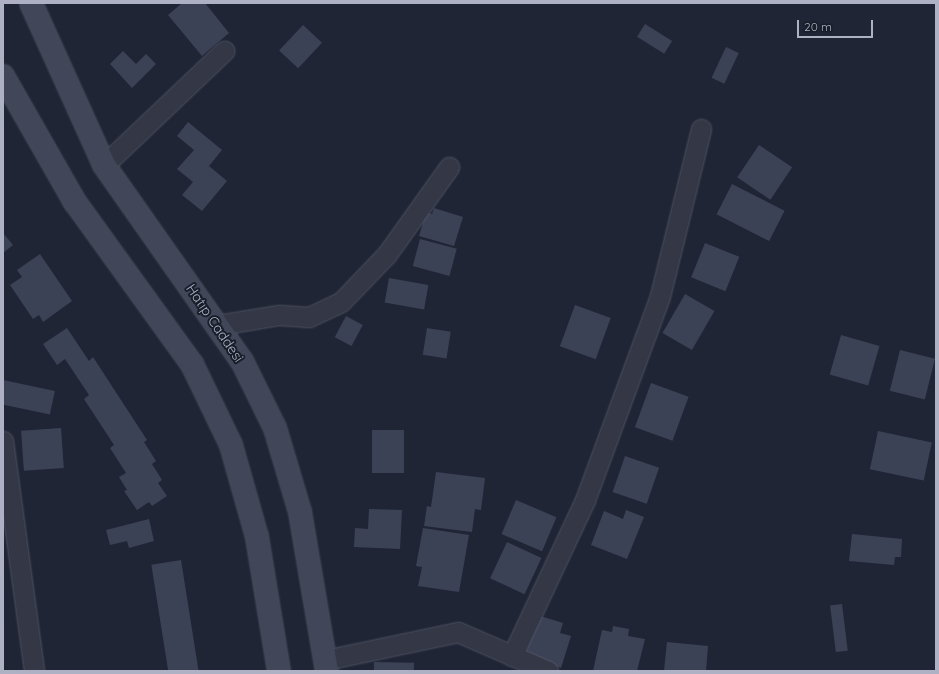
<!DOCTYPE html>
<meta charset="utf-8">
<style>
body{margin:0}
#map{position:relative;width:939px;height:674px;overflow:hidden;background:#202535;font-family:Quicksand,sans-serif}
div>[style]{position:absolute}
.building>*{inset:0;background:#3c4256;transform-origin:0 0}
.roads{filter:drop-shadow(0 0 1px #4d5261) drop-shadow(0 0 1px #4d5261)}
.minor>*{height:19px;margin:-9.5px;padding:0 9.5px;transform-origin:9.5px;border-radius:9.5px;background:#333746}
.secondary>*{height:22px;margin:-11px;padding:0 11px;transform-origin:11px;border-radius:11px;background:#414659}
span{translate:-50% -50%;white-space:nowrap;text-align:center;line-height:1.15;-webkit-text-stroke:4px #181d2a;paint-order:stroke}
.street-label{font-size:14px;color:#adb1c3}
.frame{position:absolute;inset:0;border:4px solid #adb1c3;pointer-events:none}
.scale{position:absolute;left:797px;top:20px;width:76px;height:18px;box-sizing:border-box;border:2px solid #adb1c3;border-top:0;padding-left:5px;font-size:12px;line-height:14px;white-space:nowrap;color:#adb1c3;-webkit-text-stroke:3px #181d2a;paint-order:stroke}
</style>
<div id="map">
<div class="building">
<div style="clip-path:polygon(182px 3px,205px 3px,229px 33px,202px 56px,168px 15px)"></div>
<div style="left:645px;top:24px;width:32px;height:15px;rotate:32deg"></div>
<div style="left:303px;top:25px;width:26px;height:35px;rotate:43deg"></div>
<div style="left:726px;top:47px;width:14px;height:34px;rotate:25deg"></div>
<div style="clip-path:polygon(123px 51px,136px 64px,146px 54px,156px 64px,132px 88px,110px 64px)"></div>
<div style="clip-path:polygon(188px 122px,222px 150px,209px 166px,227px 181px,202px 211px,182px 195px,193px 182px,177px 169px,194px 150px,177px 136px)"></div>
<div style="left:759px;top:145px;width:40px;height:39px;rotate:34deg"></div>
<div style="left:732px;top:184px;width:59px;height:34px;rotate:27deg"></div>
<div style="clip-path:polygon(434px 208px,463px 217px,454px 246px,419px 236px,426px 212px,432px 214px)"></div>
<div style="clip-path:polygon(3px 233px,13px 245px,3px 253px)"></div>
<div style="left:420px;top:239px;width:38px;height:28px;rotate:15deg"></div>
<div style="left:705px;top:243px;width:37px;height:37px;rotate:22deg"></div>
<div style="clip-path:polygon(40px 254px,72px 301px,43px 322px,39px 315px,33px 319px,10px 285px,22px 277px,17px 270px)"></div>
<div style="left:389px;top:278px;width:40px;height:25px;rotate:10deg"></div>
<div style="left:685px;top:294px;width:34px;height:45px;rotate:30deg"></div>
<div style="left:575px;top:305px;width:38px;height:44px;rotate:20deg"></div>
<div style="left:346px;top:316px;width:19px;height:24px;rotate:28deg"></div>
<div style="clip-path:polygon(67px 328px,89px 361px,93px 357px,147px 440px,144px 442px,156px 461px,152px 464px,162px 480px,158px 483px,167px 496px,152px 506px,149px 502px,137px 510px,124px 491px,127px 490px,119px 477px,126px 473px,110px 448px,114px 445px,84px 399px,89px 395px,65px 359px,57px 365px,43px 344px)"></div>
<div style="left:427px;top:328px;width:24px;height:27px;rotate:9deg"></div>
<div style="left:841px;top:335px;width:40px;height:41px;rotate:16deg"></div>
<div style="left:900px;top:350px;width:36px;height:42px;rotate:14deg"></div>
<div style="left:3px;top:380px;width:53px;height:24px;rotate:12deg"></div>
<div style="left:651px;top:383px;width:40px;height:47px;rotate:20deg"></div>
<div style="left:61px;top:428px;width:40px;height:40px;rotate:86deg"></div>
<div style="left:372px;top:430px;width:32px;height:43px"></div>
<div style="left:878px;top:431px;width:55px;height:39px;rotate:12deg"></div>
<div style="left:625px;top:456px;width:36px;height:38px;rotate:19deg"></div>
<div style="clip-path:polygon(436px 472px,485px 478px,481px 510px,475px 509px,472px 532px,424px 526px,427px 506px,431px 507px)"></div>
<div style="left:516px;top:500px;width:44px;height:37px;rotate:23deg"></div>
<div style="clip-path:polygon(369px 509px,402px 510px,400px 549px,354px 547px,355px 528px,368px 529px)"></div>
<div style="clip-path:polygon(626px 510px,644px 517px,627px 559px,591px 545px,604px 511px,623px 519px)"></div>
<div style="clip-path:polygon(149px 519px,154px 541px,129px 548px,127px 541px,110px 545px,106px 530px)"></div>
<div style="clip-path:polygon(423px 528px,469px 535px,459px 592px,418px 586px,422px 567px,416px 566px)"></div>
<div style="clip-path:polygon(852px 534px,902px 539px,901px 557px,895px 557px,894px 565px,849px 561px)"></div>
<div style="left:507px;top:542px;width:38px;height:40px;rotate:25deg"></div>
<div style="left:181px;top:560px;width:112px;height:30px;rotate:81deg"></div>
<div style="left:842px;top:604px;width:47px;height:12px;rotate:83deg"></div>
<div style="clip-path:polygon(537px 615px,563px 623px,560px 633px,571px 636px,561px 668px,525px 657px)"></div>
<div style="clip-path:polygon(613px 626px,629px 629px,628px 636px,645px 639px,637px 671px,593px 671px,602px 630px,612px 632px)"></div>
<div style="clip-path:polygon(667px 642px,708px 646px,706px 671px,664px 671px)"></div>
<div style="left:374px;top:662px;width:40px;height:9px;rotate:1deg"></div>
</div>
<div class="roads">
<div class="minor">
<div style="left:104px;top:165px;width:166px;rotate:-43.5deg"></div>
<div style="left:218px;top:325px;width:62px;rotate:-9.3deg"></div>
<div style="left:279px;top:315px;width:30px;rotate:4deg"></div>
<div style="left:309px;top:317px;width:35px;rotate:-25deg"></div>
<div style="left:341px;top:302px;width:66px;rotate:-46.2deg"></div>
<div style="left:387px;top:254px;width:107px;rotate:-54.5deg"></div>
<div style="left:3px;top:441px;width:232px;rotate:82.3deg"></div>
<div style="left:512px;top:656px;width:172px;rotate:-64.9deg"></div>
<div style="left:585px;top:500px;width:217px;rotate:-69.8deg"></div>
<div style="left:660px;top:296px;width:172px;rotate:-76.2deg"></div>
<div style="left:325px;top:660px;width:136px;rotate:-11.9deg"></div>
<div style="left:458px;top:632px;width:98px;rotate:23.4deg"></div>
</div>
<div class="secondary">
<div style="left:31px;top:3px;width:178px;rotate:65.7deg"></div>
<div style="left:104px;top:165px;width:240px;rotate:54.9deg"></div>
<div style="left:242px;top:361px;width:75px;rotate:63.8deg"></div>
<div style="left:275px;top:428px;width:88px;rotate:73.4deg"></div>
<div style="left:300px;top:512px;width:161px;rotate:80.4deg"></div>
<div style="left:3px;top:76px;width:145px;rotate:60.3deg"></div>
<div style="left:75px;top:202px;width:200px;rotate:54.2deg"></div>
<div style="left:192px;top:364px;width:90px;rotate:64.3deg"></div>
<div style="left:231px;top:445px;width:96px;rotate:74.2deg"></div>
<div style="left:257px;top:537px;width:136px;rotate:80.7deg"></div>
</div>
</div>
<div class="street-label">
<span style="left:215px;top:323px;rotate:56deg">Hatıp Caddesi</span>
</div>
<div class="frame"></div>
<div class="scale">20 m</div>
</div>
